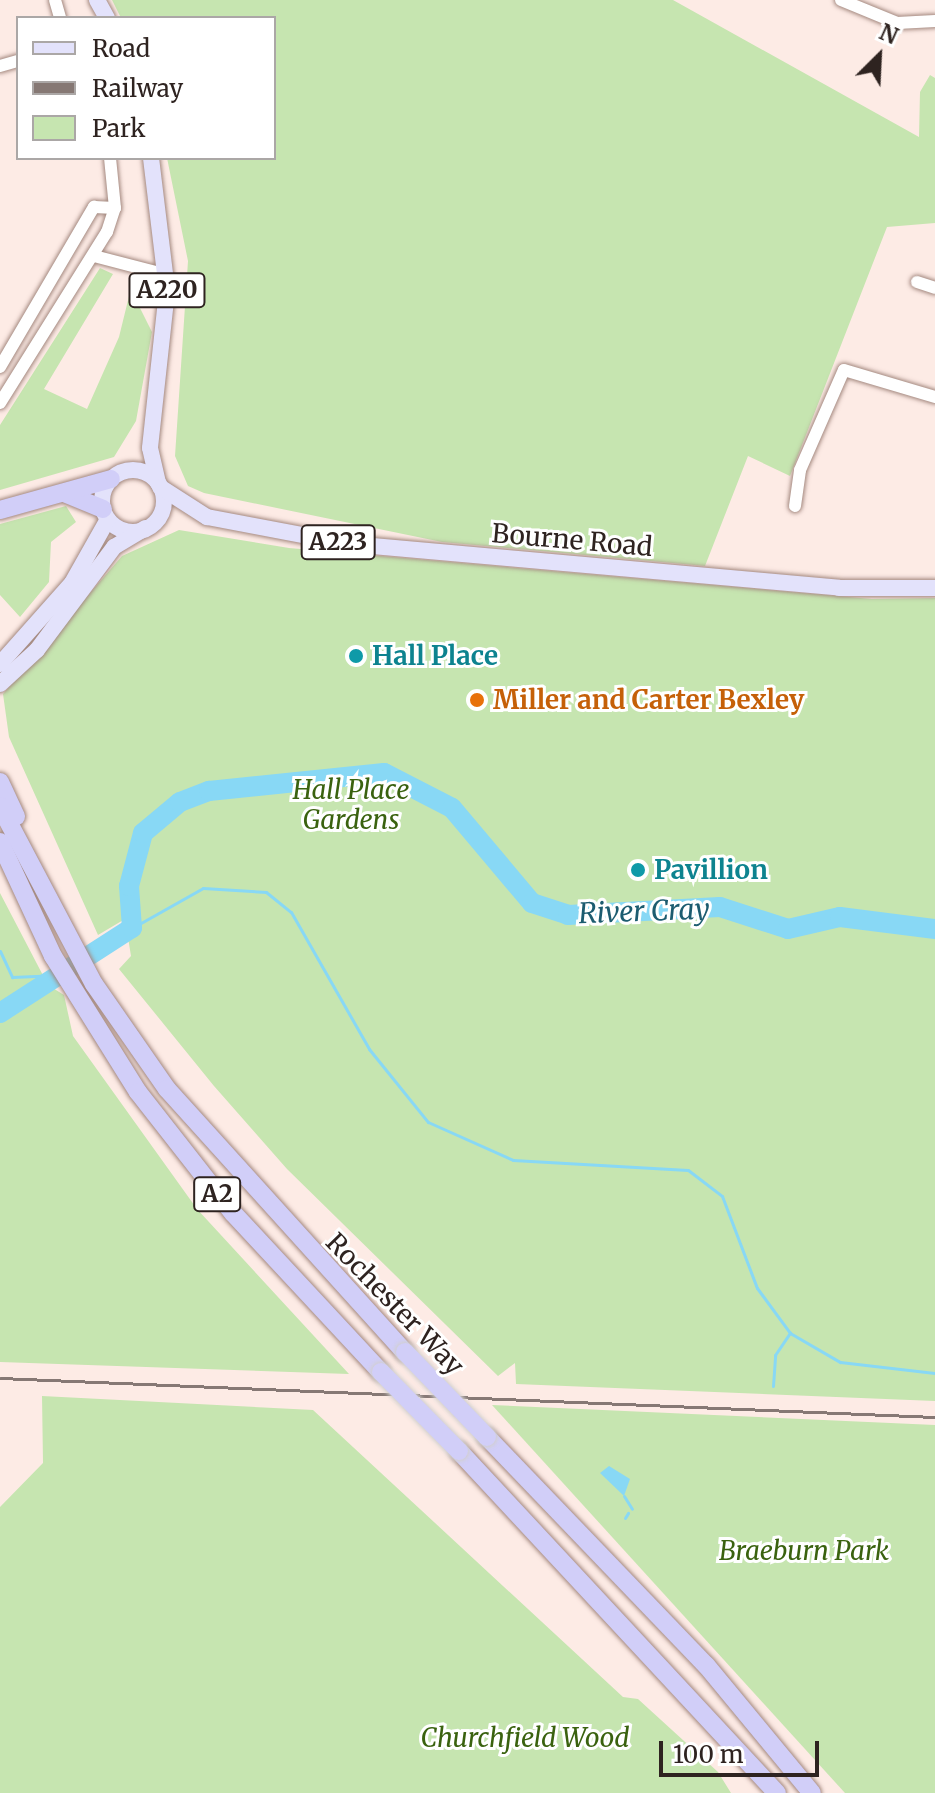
<!DOCTYPE html>
<style>
body{margin:0}
#map{position:relative;width:935px;height:1793px;overflow:hidden;background:#fdebe5;font-family:Merriweather,serif}
div>[style]{position:absolute}
.green>*{inset:0;background:#c6e5b0}
.water>*{inset:0;background:#88d8f5}
.stream>*{height:3px;margin:-1.5px;padding:0 1.5px;transform-origin:1.5px;border-radius:1.5px;background:#88d8f5}
.river>*{height:20px;margin:-10px;padding:0 10px;transform-origin:10px;border-radius:10px;background:#88d8f5}
.roads{filter:drop-shadow(0 0 2px #a48980) drop-shadow(0 0 2px #a48980)}
.minor>*{height:12px;margin:-6px;padding:0 6px;transform-origin:6px;border-radius:6px;background:#fff}
.major>*{height:16px;margin:-8px;padding:0 8px;transform-origin:8px;border-radius:8px;background:#e3e2fb}
.major>.ring{margin:-8px;padding:0;box-sizing:content-box;background:none;border:16px solid #e3e2fb;border-radius:50%}
.highway>*{height:18px;margin:-9px;padding:0 9px;transform-origin:9px;border-radius:9px;background:#d1cef8}
.rail>*{height:3px;margin:-1.5px;padding:0 1.5px;transform-origin:1.5px;border-radius:1.5px;background:#867874}
.bridges{filter:drop-shadow(0 0 2px #d1cfce) drop-shadow(0 0 2px #d1cfce)}
.highway-bridge>*{height:18px;margin:-9px;padding:0 9px;transform-origin:9px;border-radius:9px;background:#d1cef8}
.dots>*{width:22px;height:22px;translate:-50% -50%;box-sizing:border-box;border:4px solid #fff;border-radius:50%}
span{translate:-50% -50%;white-space:nowrap;text-align:center;line-height:1.15;-webkit-text-stroke:6px #fff;paint-order:stroke}
.shield-label span{padding:2px 6px;background:#fff;border:2px solid;border-radius:6px;-webkit-text-stroke-width:0}
.shield-label{font-size:24px;color:#2e2320;font-weight:700}
.street-label{font-size:26px;color:#2e2320}
.culture-label{font-size:26px;color:#0d838f;font-weight:700}
.left{translate:0 -50%;text-align:left}
.food-label{font-size:26px;color:#c56008;font-weight:700}
.park-label{font-size:26px;color:#3a620f;font-style:italic}
.water-label{font-size:28px;color:#1c5c70;font-style:italic}
.legend{position:absolute;left:16px;top:16px;width:260px;height:144px;box-sizing:border-box;background:#fff;border:2px solid #aba7a6;margin:0;padding:10px 14px;list-style:none;font-size:24px;color:#2e2320}
.legend li{display:flex;align-items:center;gap:16px;height:40px}
.legend b{width:40px;border:2px solid #aba7a6}
.north{position:absolute;left:839px;top:16px;width:80px;height:80px;-webkit-text-stroke:6px #fff;paint-order:stroke;rotate:24deg;font-size:22px;font-weight:700;line-height:32px;text-align:center;color:#2e2320}
.north::after{content:'';display:block;margin:auto;width:28px;height:36px;background:#2e2320;clip-path:polygon(50% 0,100% 100%,50% 72%,0 100%)}
.scale{position:absolute;left:659px;top:1741px;width:160px;height:36px;box-sizing:border-box;border:4px solid #2e2320;border-top:0;padding-left:10px;font-size:24px;line-height:28px;white-space:nowrap;color:#2e2320;-webkit-text-stroke:6px #fff;paint-order:stroke}
</style>
<div id="map">
<div class="green">
<div style="clip-path:polygon(112px 0,673px 0,919px 137px,920px 92px,930px 75px,935px 78px,935px 223px,887px 227px,790px 476px,748px 456px,705px 566px,442px 542px,204px 493px,188px 486px,175px 456px,188px 261px,167px 158px,274px 158px,274px 18px,121px 18px)"></div>
<div style="clip-path:polygon(100px 268px,113px 274px,44px 389px,87px 409px,119px 337px,132px 284px,142px 285px,139px 306px,152px 332px,136px 421px,114px 457px,0 490px,0 425px)"></div>
<div style="clip-path:polygon(66px 506px,76px 522px,51px 542px,49px 582px,20px 617px,0 595px,0 524px)"></div>
<div style="clip-path:polygon(179px 530px,289px 548px,872px 599px,935px 598px,935px 1401px,516px 1384px,515px 1363px,498px 1376px,287px 1169px,214px 1086px,119px 969px,131px 956px,125px 919px,98px 935px,9px 737px,3px 694px,122px 556px)"></div>
<div style="clip-path:polygon(0 893px,48px 985px,64px 995px,73px 1036px,197px 1209px,349px 1374px,0 1362px)"></div>
<div style="clip-path:polygon(42px 1396px,313px 1410px,623px 1697px,638px 1699px,718px 1772px,731px 1793px,0 1793px,0 1507px,43px 1463px)"></div>
<div style="clip-path:polygon(492px 1405px,935px 1425px,935px 1793px,845px 1793px)"></div>
</div>
<div class="water">
<div style="clip-path:polygon(609px 1466px,630px 1479px,624px 1496px,600px 1473px)"></div>
</div>
<div class="stream">
<div style="left:132px;top:928px;width:81px;rotate:-29.4deg"></div>
<div style="left:203px;top:888px;width:63px;rotate:3.6deg"></div>
<div style="left:266px;top:892px;width:32px;rotate:39deg"></div>
<div style="left:291px;top:912px;width:158px;rotate:60.3deg"></div>
<div style="left:369px;top:1049px;width:94px;rotate:51.1deg"></div>
<div style="left:428px;top:1122px;width:93px;rotate:24.1deg"></div>
<div style="left:513px;top:1160px;width:175px;rotate:3.3deg"></div>
<div style="left:688px;top:1170px;width:43px;rotate:37.4deg"></div>
<div style="left:722px;top:1196px;width:98px;rotate:69.2deg"></div>
<div style="left:757px;top:1288px;width:56px;rotate:53.7deg"></div>
<div style="left:790px;top:1333px;width:58px;rotate:30.1deg"></div>
<div style="left:840px;top:1362px;width:96px;rotate:6.6deg"></div>
<div style="left:0;top:951px;width:29px;rotate:65deg"></div>
<div style="left:12px;top:977px;width:47px;rotate:-2.4deg"></div>
<div style="left:773px;top:1386px;width:31px;rotate:-86deg"></div>
<div style="left:775px;top:1355px;width:27px;rotate:-56deg"></div>
<div style="left:624px;top:1496px;width:15px;rotate:58deg"></div>
<div style="left:625px;top:1518px;width:6px;rotate:-59deg"></div>
</div>
<div class="river">
<div style="left:0;top:1013px;width:157px;rotate:-32.8deg"></div>
<div style="left:132px;top:928px;width:42px;rotate:-94.1deg"></div>
<div style="left:129px;top:886px;width:55px;rotate:-75.2deg"></div>
<div style="left:143px;top:833px;width:48px;rotate:-40deg"></div>
<div style="left:180px;top:802px;width:31px;rotate:-21deg"></div>
<div style="left:209px;top:791px;width:176px;rotate:-5.9deg"></div>
<div style="left:384px;top:773px;width:76px;rotate:27.2deg"></div>
<div style="left:452px;top:808px;width:124px;rotate:49.9deg"></div>
<div style="left:532px;top:903px;width:38px;rotate:18deg"></div>
<div style="left:568px;top:915px;width:152px;rotate:-3deg"></div>
<div style="left:720px;top:907px;width:71px;rotate:17.9deg"></div>
<div style="left:788px;top:929px;width:53px;rotate:-13deg"></div>
<div style="left:840px;top:917px;width:96px;rotate:7.2deg"></div>
</div>
<div class="roads">
<div class="minor">
<div style="left:55px;top:0;width:19px;rotate:74deg"></div>
<div style="left:841px;top:0;width:61px;rotate:22.3deg"></div>
<div style="left:897px;top:23px;width:38px;rotate:-3deg"></div>
<div style="left:0;top:66px;width:19px;rotate:-16deg"></div>
<div style="left:94px;top:256px;width:75px;rotate:14.6deg"></div>
<div style="left:917px;top:282px;width:19px;rotate:18deg"></div>
<div style="left:0;top:367px;width:186px;rotate:-59.6deg"></div>
<div style="left:94px;top:207px;width:21px;rotate:3deg"></div>
<div style="left:0;top:403px;width:202px;rotate:-58deg"></div>
<div style="left:107px;top:232px;width:25px;rotate:-72deg"></div>
<div style="left:115px;top:208px;width:50px;rotate:-95.7deg"></div>
<div style="left:795px;top:506px;width:36px;rotate:-82deg"></div>
<div style="left:800px;top:470px;width:109px;rotate:-66.3deg"></div>
<div style="left:844px;top:370px;width:95px;rotate:16.5deg"></div>
</div>
<div class="major">
<div style="left:97px;top:0;width:21px;rotate:61deg"></div>
<div style="left:151px;top:158px;width:134px;rotate:83.1deg"></div>
<div style="left:167px;top:291px;width:158px;rotate:96.2deg"></div>
<div style="left:150px;top:448px;width:36px;rotate:77deg"></div>
<div class="ring" style="left:102px;top:470px;width:46px;height:46px"></div>
<div style="left:160px;top:487px;width:56px;rotate:32.6deg"></div>
<div style="left:207px;top:517px;width:146px;rotate:10.7deg"></div>
<div style="left:350px;top:544px;width:491px;rotate:5.1deg"></div>
<div style="left:839px;top:588px;width:96px"></div>
<div style="left:0;top:664px;width:108px;rotate:-48.4deg"></div>
<div style="left:72px;top:583px;width:73px;rotate:-60.6deg"></div>
<div style="left:0;top:684px;width:50px;rotate:-42.6deg"></div>
<div style="left:37px;top:650px;width:129px;rotate:-53.2deg"></div>
<div style="left:114px;top:547px;width:37px;rotate:-31deg"></div>
</div>
<div class="highway">
<div style="left:64px;top:493px;width:42px;rotate:22.3deg"></div>
<div style="left:0;top:510px;width:115px;rotate:-15.6deg"></div>
<div style="left:0;top:782px;width:38px;rotate:65deg"></div>
<div style="left:0;top:806px;width:201px;rotate:62.2deg"></div>
<div style="left:94px;top:984px;width:128px;rotate:55.2deg"></div>
<div style="left:167px;top:1089px;width:355px;rotate:47.9deg"></div>
<div style="left:0;top:842px;width:126px;rotate:65.1deg"></div>
<div style="left:53px;top:956px;width:160px;rotate:58deg"></div>
<div style="left:138px;top:1092px;width:154px;rotate:51.9deg"></div>
<div style="left:233px;top:1213px;width:217px;rotate:47.1deg"></div>
<div style="left:487px;top:1437px;width:316px;rotate:46.2deg"></div>
<div style="left:706px;top:1665px;width:166px;rotate:50.4deg"></div>
<div style="left:459px;top:1451px;width:467px;rotate:47.1deg"></div>
</div>
</div>
<div class="rail">
<div style="left:0;top:1378px;width:936px;rotate:2.39deg"></div>
</div>
<div class="bridges">
<div class="highway-bridge">
<div style="left:405px;top:1352px;width:118px;rotate:46deg"></div>
<div style="left:381px;top:1372px;width:111px;rotate:45.4deg"></div>
</div>
</div>
<div class="dots">
<div style="left:356px;top:656px;background:#0f9aa8"></div>
<div style="left:477px;top:700px;background:#e8710a"></div>
<div style="left:638px;top:870px;background:#0f9aa8"></div>
</div>
<div class="shield-label">
<span style="left:167px;top:290px">A220</span>
<span style="left:338px;top:542px">A223</span>
<span style="left:217px;top:1194px">A2</span>
</div>
<div class="street-label">
<span style="left:572px;top:540px;rotate:5deg">Bourne Road</span>
<span style="left:395px;top:1304px;rotate:46deg">Rochester Way</span>
</div>
<div class="culture-label">
<span class="left" style="left:372px;top:656px">Hall Place</span>
<span class="left" style="left:654px;top:870px">Pavillion</span>
</div>
<div class="food-label">
<span class="left" style="left:493px;top:700px">Miller and Carter Bexley</span>
</div>
<div class="park-label">
<span style="left:351px;top:805px">Hall Place<br>Gardens</span>
<span style="left:804px;top:1551px">Braeburn Park</span>
<span style="left:525px;top:1738px">Churchfield Wood</span>
</div>
<div class="water-label">
<span style="left:644px;top:911px;rotate:-2deg">River Cray</span>
</div>
<ul class="legend">
<li><b style="height:10px;background:#e3e2fb"></b>Road</li>
<li><b style="height:10px;background:#867874"></b>Railway</li>
<li><b style="height:22px;background:#c6e5b0"></b>Park</li>
</ul>
<div class="north">N</div>
<div class="scale">100 m</div>
</div>
